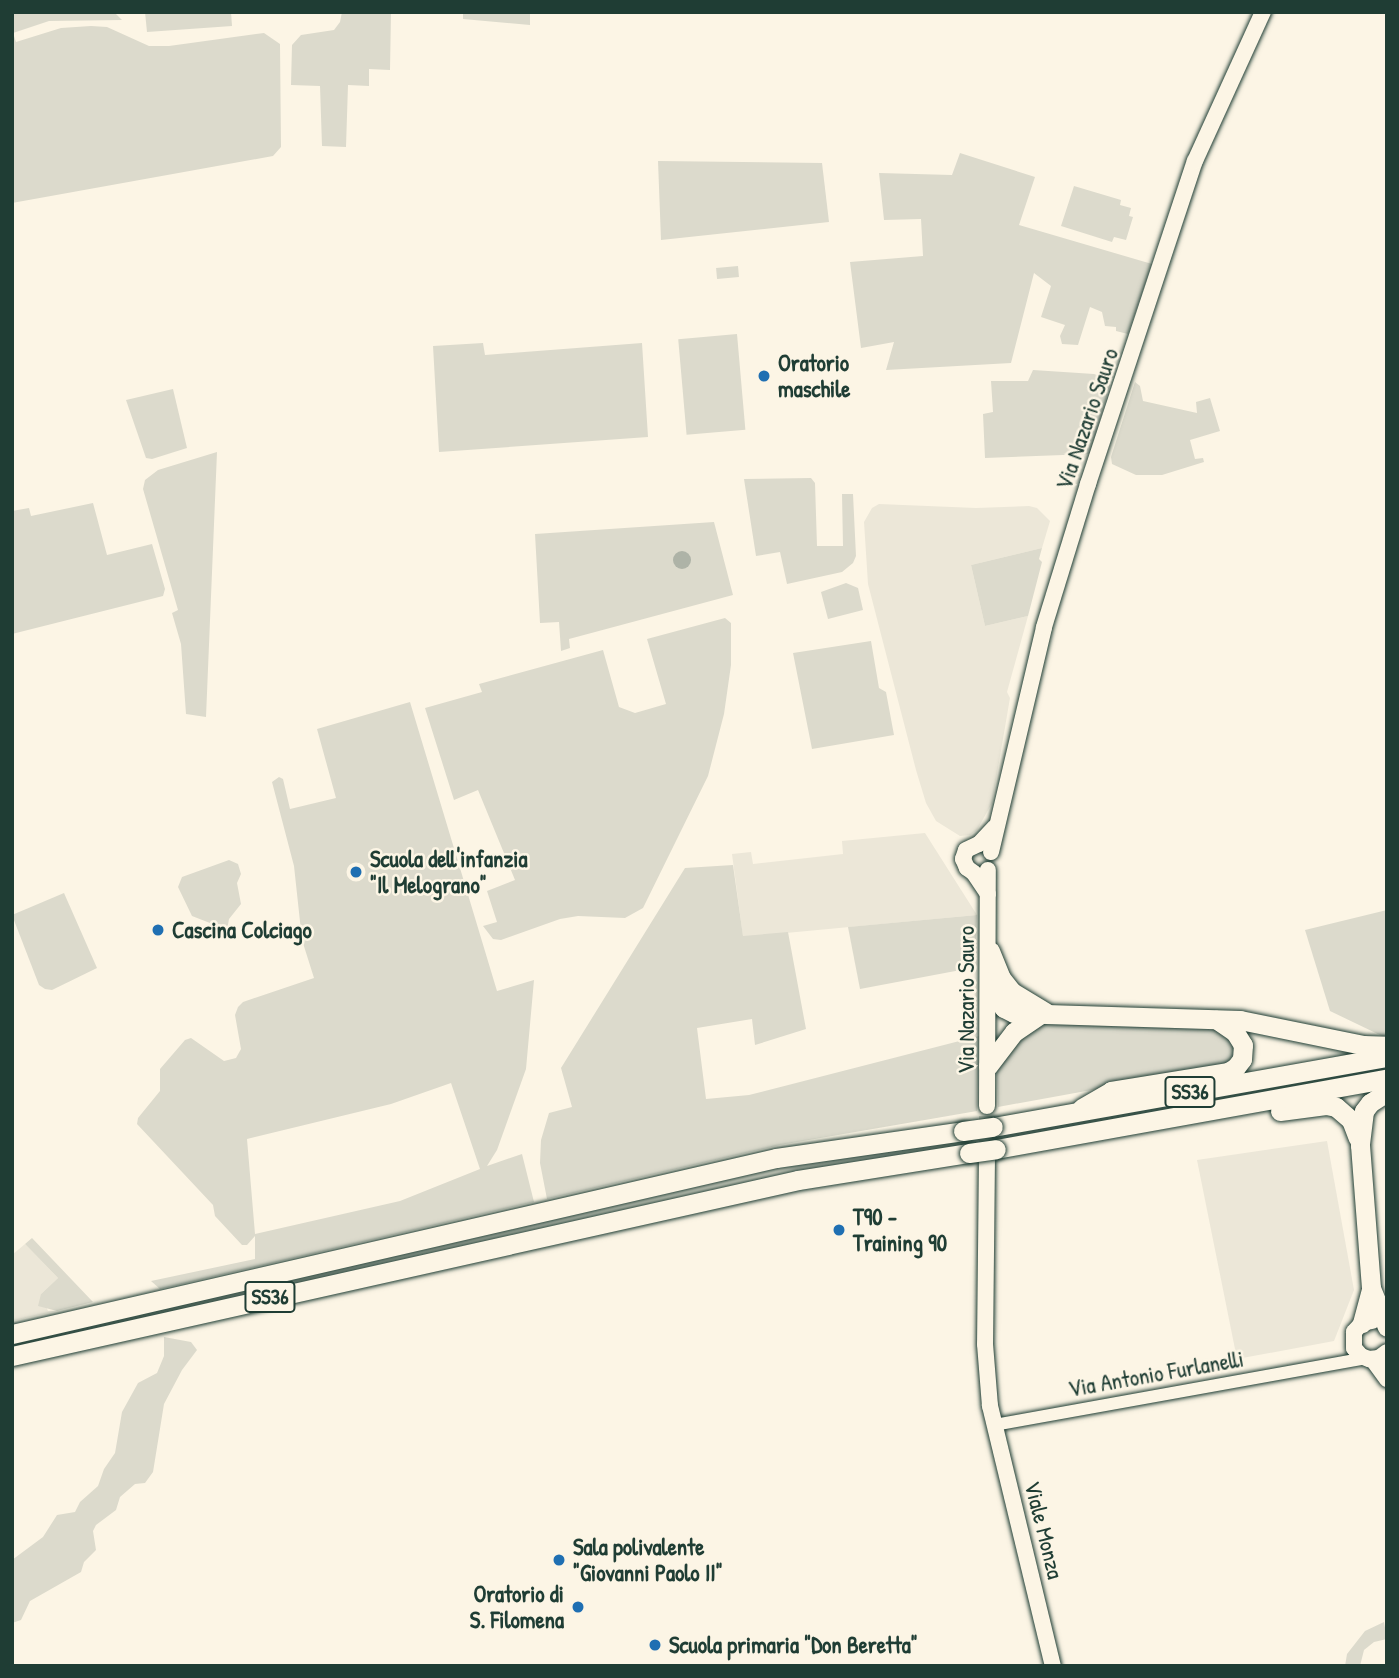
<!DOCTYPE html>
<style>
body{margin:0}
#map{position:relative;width:1399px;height:1678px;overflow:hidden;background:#fcf5e5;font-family:"Patrick Hand",sans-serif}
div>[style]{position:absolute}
.built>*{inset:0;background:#ece7d8}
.green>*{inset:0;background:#dcdacc;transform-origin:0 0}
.water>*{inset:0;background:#aeb3a7}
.round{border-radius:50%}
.major-tunnel>*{height:16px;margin-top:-8px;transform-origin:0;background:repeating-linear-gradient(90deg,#d0d0c2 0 16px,transparent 0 24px)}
.roads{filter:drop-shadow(0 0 2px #1f3d34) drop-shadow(0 0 2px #1f3d34)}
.minor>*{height:12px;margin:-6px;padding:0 6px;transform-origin:6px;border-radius:6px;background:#fcf5e5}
.major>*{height:16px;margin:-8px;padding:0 8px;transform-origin:8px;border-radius:8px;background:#fcf5e5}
.highway>*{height:19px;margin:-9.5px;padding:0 9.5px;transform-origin:9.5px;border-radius:9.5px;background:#fcf5e5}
.bridges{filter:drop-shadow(0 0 2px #1f3d34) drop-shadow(0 0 2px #1f3d34)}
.highway-bridge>*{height:19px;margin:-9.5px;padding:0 9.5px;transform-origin:9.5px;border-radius:9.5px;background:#fcf5e5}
.dots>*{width:19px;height:19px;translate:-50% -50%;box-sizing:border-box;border:4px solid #fcf5e5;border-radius:50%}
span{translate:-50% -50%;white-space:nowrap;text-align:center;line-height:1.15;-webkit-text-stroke:5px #fcf5e5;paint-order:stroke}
.shield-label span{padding:2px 5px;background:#fcf5e5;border:2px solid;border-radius:5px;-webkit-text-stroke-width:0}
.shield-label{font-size:21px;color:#1f3d34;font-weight:700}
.poi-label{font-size:23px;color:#1f3d34;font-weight:700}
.left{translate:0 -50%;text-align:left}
.right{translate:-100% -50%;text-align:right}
.street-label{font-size:23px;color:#1f3d34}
.frame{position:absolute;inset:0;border:14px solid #1f3d34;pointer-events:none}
</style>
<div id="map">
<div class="built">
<div style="clip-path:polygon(879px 504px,976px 508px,1029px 506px,1037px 508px,1050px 521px,1042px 548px,971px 565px,985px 626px,1028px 616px,1007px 692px,1010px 698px,992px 803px,977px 830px,970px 835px,960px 836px,936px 821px,926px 803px,916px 770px,868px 584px,864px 522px,872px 508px)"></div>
<div style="clip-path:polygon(925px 833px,977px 915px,743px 937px,732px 854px,751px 852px,753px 864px,843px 854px,842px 841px)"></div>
<div style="clip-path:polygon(1327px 1141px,1354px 1290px,1334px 1341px,1237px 1359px,1197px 1160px)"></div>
<div style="clip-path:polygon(25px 1244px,58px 1278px,41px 1294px,48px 1311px,57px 1311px,12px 1321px,12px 1255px)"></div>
</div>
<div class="green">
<div style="clip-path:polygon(12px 12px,114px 12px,122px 20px,49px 21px,13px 33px,16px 42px,61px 28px,91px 26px,107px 27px,149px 46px,169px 46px,264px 33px,280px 44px,281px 147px,273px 156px,12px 203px)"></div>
<div style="clip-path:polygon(145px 12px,231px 12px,232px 26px,147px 32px)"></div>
<div style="clip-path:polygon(342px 12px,391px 12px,390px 70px,369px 69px,369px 86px,348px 85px,346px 147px,322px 146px,320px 86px,291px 85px,292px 45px,301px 35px,334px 30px,340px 22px)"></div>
<div style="clip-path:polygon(463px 12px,530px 12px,530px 25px,463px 19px)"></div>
<div style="clip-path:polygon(960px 153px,1035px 177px,1019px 225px,1152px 264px,1128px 334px,1116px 331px,1116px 327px,1105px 326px,1102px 312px,1090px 307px,1078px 345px,1062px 344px,1060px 336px,1065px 325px,1041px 317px,1051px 286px,1034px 273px,1011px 363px,886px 370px,894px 342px,861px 348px,850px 262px,923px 256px,921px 219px,884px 220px,879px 173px,952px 175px)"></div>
<div style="clip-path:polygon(658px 161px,822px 163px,829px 222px,661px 240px)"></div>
<div style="clip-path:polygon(1074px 186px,1121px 200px,1120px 205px,1131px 208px,1129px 216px,1133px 217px,1126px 240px,1114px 237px,1112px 242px,1061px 226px)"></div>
<div style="left:738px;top:266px;width:11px;height:22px;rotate:85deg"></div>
<div style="left:737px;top:334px;width:96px;height:59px;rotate:85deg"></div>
<div style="clip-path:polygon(483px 343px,485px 355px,642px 343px,648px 437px,439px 452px,433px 346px)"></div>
<div style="clip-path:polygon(1033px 370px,1094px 374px,1103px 377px,1110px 385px,1090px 454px,985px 458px,983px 414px,993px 412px,991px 381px,1028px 381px)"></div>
<div style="clip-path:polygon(1135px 382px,1140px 386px,1143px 401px,1197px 413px,1196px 402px,1210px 398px,1220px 431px,1190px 440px,1195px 459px,1203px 458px,1204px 462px,1162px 475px,1136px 475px,1112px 464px,1111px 457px)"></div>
<div style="clip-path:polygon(173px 389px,187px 448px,152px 459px,146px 458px,126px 400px)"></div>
<div style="clip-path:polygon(217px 452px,206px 717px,186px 714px,181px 644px,172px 613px,178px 610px,143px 489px,145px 480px,158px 470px)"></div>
<div style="clip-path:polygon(811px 478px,815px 483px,817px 546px,843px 546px,842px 494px,853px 494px,856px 556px,853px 563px,842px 572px,787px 584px,780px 552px,756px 556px,744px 479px)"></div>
<div style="clip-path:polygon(93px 503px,107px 555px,152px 544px,165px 589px,163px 596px,12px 634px,12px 511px,29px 508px,31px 516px)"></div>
<div style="clip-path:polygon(714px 522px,733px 595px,569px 639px,570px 648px,561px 651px,559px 622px,540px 623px,535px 534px)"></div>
<div style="clip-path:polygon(1042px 548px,1039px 559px,1042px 562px,1028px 616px,985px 626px,971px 565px)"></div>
<div style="clip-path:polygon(846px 583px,858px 588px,863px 610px,828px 619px,821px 592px)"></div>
<div style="clip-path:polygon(725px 618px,731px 623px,731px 665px,724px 714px,708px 776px,643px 908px,625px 918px,578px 916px,560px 919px,501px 940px,493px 939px,483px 926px,497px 922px,487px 891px,515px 880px,478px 790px,454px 800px,425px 708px,482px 692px,479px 684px,603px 650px,619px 707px,635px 713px,666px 704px,647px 639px)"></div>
<div style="clip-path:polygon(871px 641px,879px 688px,886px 692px,894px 735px,812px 749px,793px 653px)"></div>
<div style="clip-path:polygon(evenodd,410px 702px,497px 991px,534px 980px,526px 1069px,497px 1150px,487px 1166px,522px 1154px,534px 1202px,160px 1289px,151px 1281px,255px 1259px,255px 1236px,247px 1245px,242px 1245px,215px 1216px,213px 1205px,137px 1124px,138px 1118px,160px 1091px,160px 1069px,185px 1040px,191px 1038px,224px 1061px,236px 1058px,241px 1049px,235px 1015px,238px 1007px,243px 1002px,314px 978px,302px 940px,294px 866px,272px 782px,279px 777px,283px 779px,290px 809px,336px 798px,317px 729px,410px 702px,451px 1083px,480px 1169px,400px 1201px,255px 1234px,247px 1139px,391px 1104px,451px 1083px)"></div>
<div style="clip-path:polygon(229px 860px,238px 864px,241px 874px,237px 883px,241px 904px,229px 919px,227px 930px,221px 932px,210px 923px,192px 916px,178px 887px,182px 877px)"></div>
<div style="clip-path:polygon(733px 865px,743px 936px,788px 932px,806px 1029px,755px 1045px,752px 1019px,697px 1028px,706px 1099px,749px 1095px,979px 1036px,977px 1111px,780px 1145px,547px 1199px,540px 1163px,541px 1140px,549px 1113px,572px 1107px,561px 1068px,685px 868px)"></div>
<div style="clip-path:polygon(64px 893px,97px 968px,52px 990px,45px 989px,39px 985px,12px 915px)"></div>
<div style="clip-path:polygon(1387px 910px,1387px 1036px,1382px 1036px,1330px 1011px,1305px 930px)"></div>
<div style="clip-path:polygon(977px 915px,975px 959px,966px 969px,860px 989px,848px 927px)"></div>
<div style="clip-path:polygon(1054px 1019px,1221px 1029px,1236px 1046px,1229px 1062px,1218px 1067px,998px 1107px,997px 1069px,1017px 1035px)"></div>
<div style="clip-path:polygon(32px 1238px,93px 1302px,57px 1311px,38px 1306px,41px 1294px,58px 1278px,25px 1244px)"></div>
<div style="clip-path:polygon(164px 1337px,191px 1342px,197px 1350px,182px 1370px,164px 1404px,153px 1472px,145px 1483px,135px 1484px,120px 1497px,116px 1510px,96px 1525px,93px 1531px,96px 1550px,84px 1562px,81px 1572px,30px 1601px,21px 1620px,12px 1623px,12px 1560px,43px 1537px,57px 1515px,75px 1512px,80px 1502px,98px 1486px,104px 1469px,115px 1453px,122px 1412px,138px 1383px,157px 1373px,164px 1356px)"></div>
<div style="clip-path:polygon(1384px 1622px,1387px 1639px,1374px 1642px,1364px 1650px,1360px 1666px,1345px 1666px,1347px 1654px,1365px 1631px)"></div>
</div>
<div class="water">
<div class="round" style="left:673px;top:551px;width:18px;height:18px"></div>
</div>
<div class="major-tunnel">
<div style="left:987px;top:1156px;width:50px;rotate:-90deg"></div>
</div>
<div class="roads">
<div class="minor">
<div style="left:994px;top:1425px;width:378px;rotate:-10.2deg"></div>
</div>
<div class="major">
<div style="left:991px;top:852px;width:231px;rotate:-76.7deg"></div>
<div style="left:1044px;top:627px;width:150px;rotate:-72.9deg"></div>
<div style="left:1088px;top:484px;width:340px;rotate:-71.7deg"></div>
<div style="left:1195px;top:161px;width:164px;rotate:-65.5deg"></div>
<div style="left:988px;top:894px;width:25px;rotate:-124deg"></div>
<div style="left:974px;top:873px;width:9px;rotate:-144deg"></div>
<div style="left:967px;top:868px;width:10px;rotate:-114deg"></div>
<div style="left:963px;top:859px;width:9px;rotate:-72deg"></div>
<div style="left:966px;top:850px;width:14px;rotate:-25deg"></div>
<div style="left:979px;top:844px;width:23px;rotate:-47deg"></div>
<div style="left:987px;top:1106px;width:236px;rotate:-89.8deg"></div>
<div style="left:987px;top:1156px;width:188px;rotate:90.6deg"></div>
<div style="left:985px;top:1344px;width:62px;rotate:85.4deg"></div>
<div style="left:990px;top:1406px;width:268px;rotate:76.4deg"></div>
<div style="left:1372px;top:1321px;width:10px;rotate:169deg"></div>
<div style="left:1362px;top:1323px;width:12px;rotate:132deg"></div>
<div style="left:1354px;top:1332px;width:16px;rotate:90deg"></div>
<div style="left:1354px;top:1348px;width:11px;rotate:49deg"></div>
<div style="left:1361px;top:1356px;width:9px;rotate:21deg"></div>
<div style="left:1369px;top:1359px;width:10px;rotate:-6deg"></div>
<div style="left:1379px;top:1358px;width:10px;rotate:-37deg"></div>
<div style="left:1373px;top:1360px;width:24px;rotate:54deg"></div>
</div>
<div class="highway">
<div style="left:990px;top:951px;width:29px;rotate:68deg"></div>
<div style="left:1001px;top:978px;width:18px;rotate:52deg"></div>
<div style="left:1012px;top:992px;width:39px;rotate:31deg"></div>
<div style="left:989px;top:989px;width:24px;rotate:52deg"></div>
<div style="left:1004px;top:1008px;width:11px;rotate:27deg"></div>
<div style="left:1014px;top:1013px;width:226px;rotate:1.8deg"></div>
<div style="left:1240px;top:1020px;width:126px;rotate:11.5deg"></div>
<div style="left:1363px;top:1045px;width:24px;rotate:2deg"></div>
<div style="left:988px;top:1066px;width:43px;rotate:-52.6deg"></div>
<div style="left:1014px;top:1032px;width:32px;rotate:-34deg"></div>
<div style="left:1387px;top:1092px;width:20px;rotate:147deg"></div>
<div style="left:1370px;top:1103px;width:10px;rotate:127deg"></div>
<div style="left:1364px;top:1111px;width:34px;rotate:97deg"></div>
<div style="left:1360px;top:1145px;width:143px;rotate:85.6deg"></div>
<div style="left:1371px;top:1288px;width:42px;rotate:67.7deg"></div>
<div style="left:1082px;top:1108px;width:34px;rotate:-30deg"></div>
<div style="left:1111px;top:1091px;width:119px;rotate:-9.2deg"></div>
<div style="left:1228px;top:1072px;width:9px;rotate:-32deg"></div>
<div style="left:1236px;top:1067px;width:10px;rotate:-53deg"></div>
<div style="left:1242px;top:1059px;width:14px;rotate:-86deg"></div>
<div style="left:1243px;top:1045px;width:15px;rotate:-122deg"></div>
<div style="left:1235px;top:1032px;width:22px;rotate:-146deg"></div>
<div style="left:1280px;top:1111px;width:46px;rotate:-7.4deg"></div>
<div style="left:1326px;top:1105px;width:10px;rotate:11deg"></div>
<div style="left:1336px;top:1107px;width:20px;rotate:41deg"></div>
<div style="left:1351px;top:1120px;width:19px;rotate:69deg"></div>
<div style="left:993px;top:1127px;width:400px;rotate:-10.1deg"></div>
<div style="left:996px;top:1149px;width:397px;rotate:-10.2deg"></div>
<div style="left:1362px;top:1323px;width:35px;rotate:-75deg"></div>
<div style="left:12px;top:1334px;width:784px;rotate:-12.97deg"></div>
<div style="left:776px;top:1158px;width:189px;rotate:-8.2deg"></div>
<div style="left:12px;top:1356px;width:805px;rotate:-12.62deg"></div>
<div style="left:798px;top:1180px;width:173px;rotate:-9deg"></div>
</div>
</div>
<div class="bridges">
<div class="highway-bridge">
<div style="left:963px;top:1131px;width:30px;rotate:-8deg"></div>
<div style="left:969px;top:1153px;width:27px;rotate:-8deg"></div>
</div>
</div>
<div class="dots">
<div style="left:764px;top:376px;background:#1f6fb2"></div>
<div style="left:356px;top:872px;background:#1f6fb2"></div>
<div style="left:158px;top:930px;background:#1f6fb2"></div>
<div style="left:839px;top:1230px;background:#1f6fb2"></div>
<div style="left:559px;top:1560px;background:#1f6fb2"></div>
<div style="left:578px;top:1607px;background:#1f6fb2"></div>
<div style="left:655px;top:1645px;background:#1f6fb2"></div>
</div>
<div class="shield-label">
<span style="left:1190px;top:1092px">SS36</span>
<span style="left:270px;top:1297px">SS36</span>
</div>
<div class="poi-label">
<span class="left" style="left:778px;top:376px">Oratorio<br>maschile</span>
<span class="left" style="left:370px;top:872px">Scuola dell'infanzia<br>"Il Melograno"</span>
<span class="left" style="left:172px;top:930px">Cascina Colciago</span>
<span class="left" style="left:853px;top:1230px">T90 -<br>Training 90</span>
<span class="left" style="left:573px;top:1560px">Sala polivalente<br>"Giovanni Paolo II"</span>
<span class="right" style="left:564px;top:1607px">Oratorio di<br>S. Filomena</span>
<span class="left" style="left:669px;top:1645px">Scuola primaria "Don Beretta"</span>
</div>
<div class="street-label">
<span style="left:1087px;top:419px;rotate:-71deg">Via Nazario Sauro</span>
<span style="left:966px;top:1000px;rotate:-90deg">Via Nazario Sauro</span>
<span style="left:1156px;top:1374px;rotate:-10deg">Via Antonio Furlanelli</span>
<span style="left:1044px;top:1530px;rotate:76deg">Viale Monza</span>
</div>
<div class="frame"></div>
</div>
